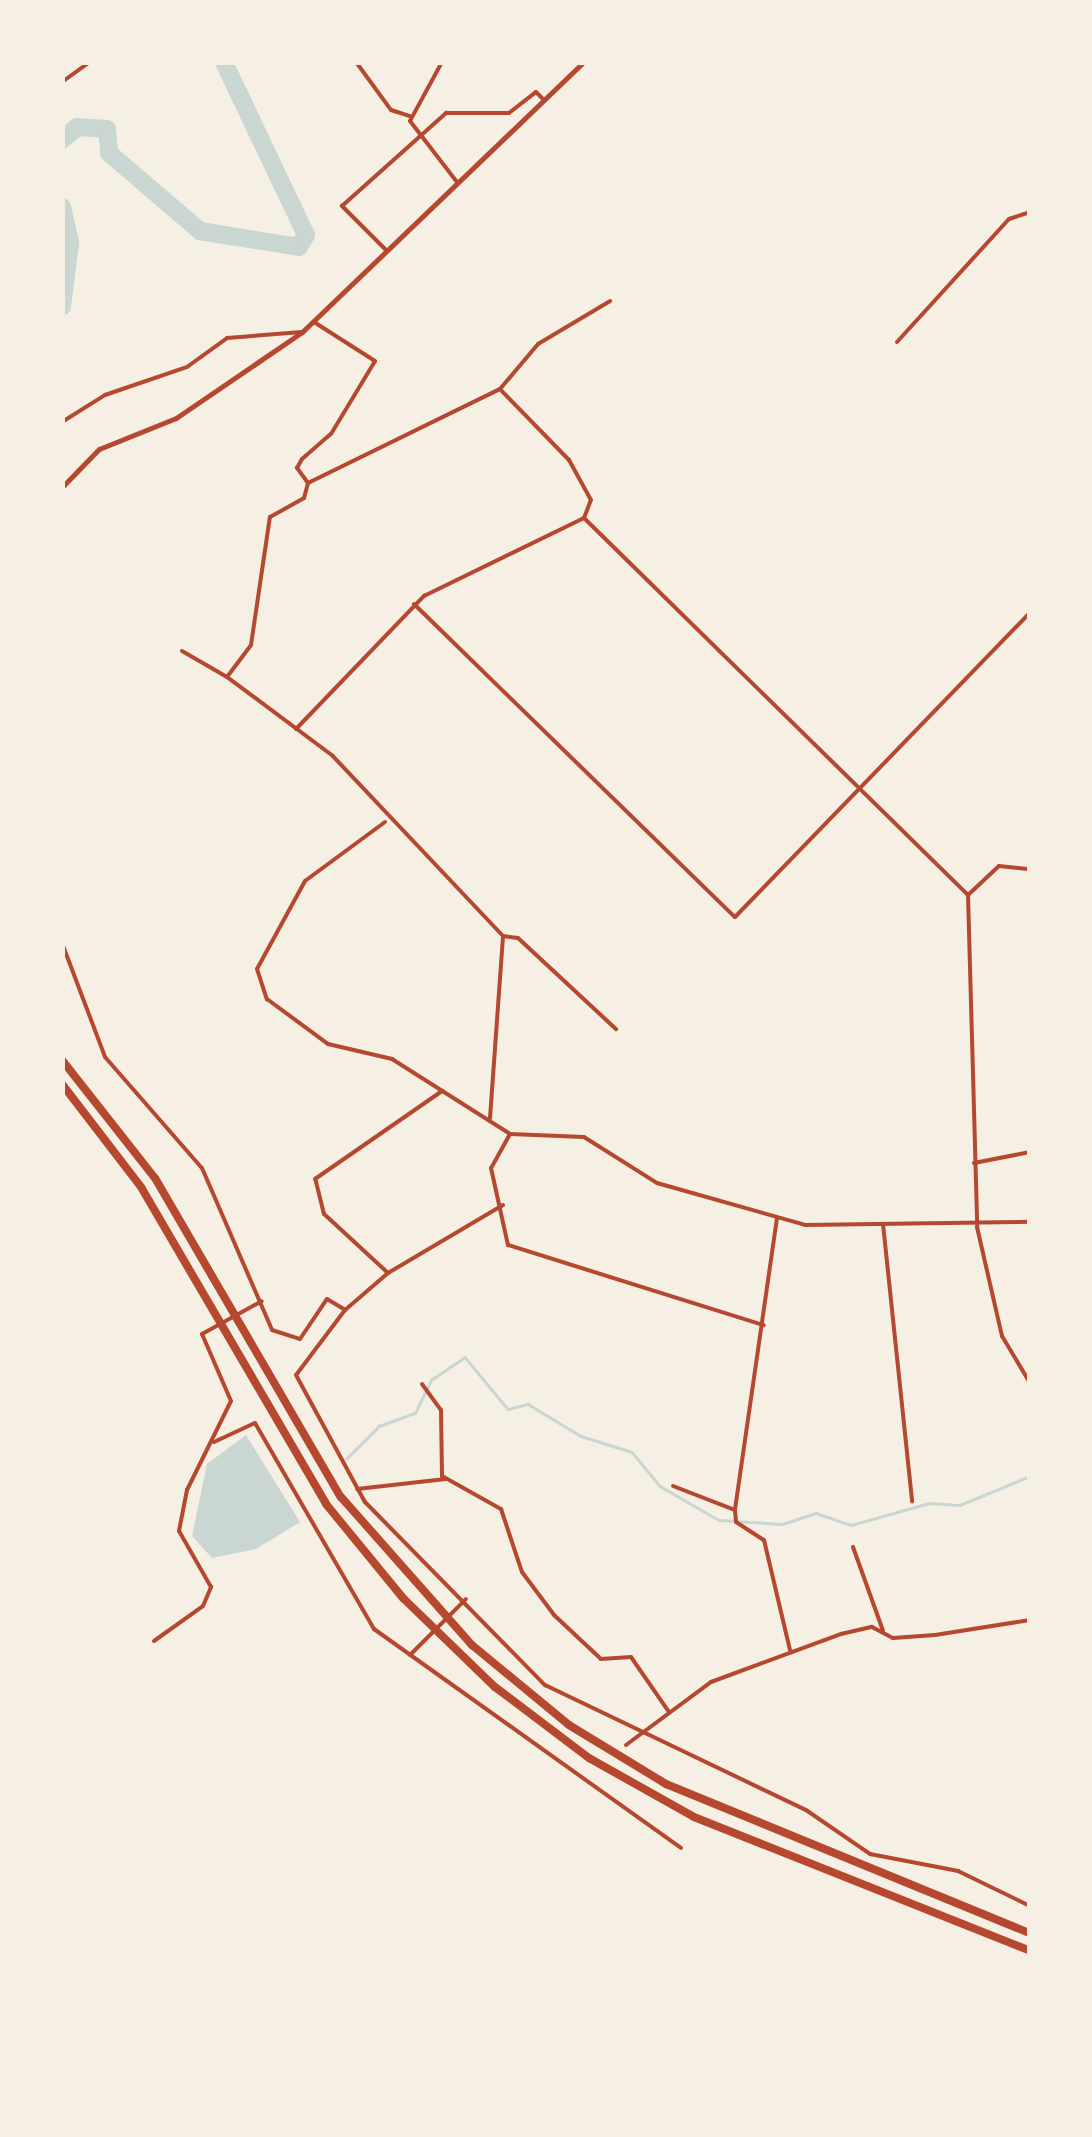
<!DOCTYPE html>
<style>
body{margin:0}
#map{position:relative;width:1092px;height:2137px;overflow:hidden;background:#f6efe4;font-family:"DM Sans",sans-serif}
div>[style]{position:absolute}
.water>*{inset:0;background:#c9d6d2}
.stream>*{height:2.5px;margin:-1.25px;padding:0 1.25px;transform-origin:1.25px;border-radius:1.25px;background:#c9d6d2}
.river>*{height:18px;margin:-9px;padding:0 9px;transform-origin:9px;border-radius:9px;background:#c9d6d2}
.minor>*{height:4px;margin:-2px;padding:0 2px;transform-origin:2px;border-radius:2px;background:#b5482f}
.tertiary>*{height:5px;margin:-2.5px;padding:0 2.5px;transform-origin:2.5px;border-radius:2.5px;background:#b5482f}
.motorway>*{height:8px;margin:-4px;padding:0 4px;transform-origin:4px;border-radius:4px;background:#b5482f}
span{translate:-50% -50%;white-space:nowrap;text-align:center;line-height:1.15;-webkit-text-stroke:9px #f6efe4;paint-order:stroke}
.frame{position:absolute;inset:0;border:65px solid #f6efe4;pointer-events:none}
</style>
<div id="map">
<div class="water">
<div style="clip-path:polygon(246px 1435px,300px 1522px,256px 1549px,212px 1558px,192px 1536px,207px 1464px)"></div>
</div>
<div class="stream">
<div style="left:346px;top:1459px;width:47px;rotate:-45deg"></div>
<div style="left:379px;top:1426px;width:38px;rotate:-20deg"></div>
<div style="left:415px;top:1413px;width:37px;rotate:-64deg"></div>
<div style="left:431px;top:1380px;width:41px;rotate:-34.1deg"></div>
<div style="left:465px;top:1357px;width:67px;rotate:50.4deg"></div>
<div style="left:508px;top:1409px;width:21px;rotate:-14deg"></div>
<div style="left:528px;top:1404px;width:62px;rotate:31.1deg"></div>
<div style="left:581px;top:1436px;width:53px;rotate:17.4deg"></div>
<div style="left:632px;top:1452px;width:44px;rotate:50.5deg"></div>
<div style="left:660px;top:1486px;width:68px;rotate:30deg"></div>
<div style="left:719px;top:1520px;width:63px;rotate:3.6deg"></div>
<div style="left:782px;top:1524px;width:36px;rotate:-18deg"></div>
<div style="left:816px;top:1513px;width:37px;rotate:19deg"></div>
<div style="left:851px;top:1525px;width:82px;rotate:-15.6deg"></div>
<div style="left:930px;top:1503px;width:30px;rotate:4deg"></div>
<div style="left:960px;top:1505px;width:76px;rotate:-22.5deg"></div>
</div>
<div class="river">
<div style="left:62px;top:140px;width:20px;rotate:-41deg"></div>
<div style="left:77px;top:127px;width:30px;rotate:4deg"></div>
<div style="left:107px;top:129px;width:24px;rotate:85deg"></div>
<div style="left:109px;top:153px;width:120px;rotate:40.6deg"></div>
<div style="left:200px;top:231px;width:100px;rotate:9.2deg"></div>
<div style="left:299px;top:247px;width:14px;rotate:-60deg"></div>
<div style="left:306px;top:235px;width:191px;rotate:-115.4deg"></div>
<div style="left:62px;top:207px;width:37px;rotate:77deg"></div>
<div style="left:70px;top:243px;width:64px;rotate:97.2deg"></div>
</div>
<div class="minor">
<div style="left:356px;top:62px;width:59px;rotate:53.9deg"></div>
<div style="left:391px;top:110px;width:20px;rotate:18deg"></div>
<div style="left:442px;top:62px;width:67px;rotate:118.5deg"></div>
<div style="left:410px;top:121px;width:77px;rotate:52.4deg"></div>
<div style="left:62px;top:82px;width:34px;rotate:-36deg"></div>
<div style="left:387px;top:251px;width:64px;rotate:-135deg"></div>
<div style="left:342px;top:206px;width:140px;rotate:-41.8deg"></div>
<div style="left:446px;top:113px;width:63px"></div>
<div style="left:509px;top:113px;width:34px;rotate:-38deg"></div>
<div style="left:536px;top:92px;width:10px;rotate:45deg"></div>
<div style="left:897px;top:342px;width:166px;rotate:-47.7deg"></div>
<div style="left:1009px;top:219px;width:22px;rotate:-18deg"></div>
<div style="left:62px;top:422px;width:51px;rotate:-32.1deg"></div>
<div style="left:105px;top:395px;width:87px;rotate:-18.9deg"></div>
<div style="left:187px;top:367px;width:49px;rotate:-35.9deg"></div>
<div style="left:227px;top:338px;width:75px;rotate:-4.6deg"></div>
<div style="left:308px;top:483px;width:19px;rotate:-126deg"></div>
<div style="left:297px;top:468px;width:10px;rotate:-61deg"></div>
<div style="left:302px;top:459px;width:38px;rotate:-41deg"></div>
<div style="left:331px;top:434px;width:85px;rotate:-58.9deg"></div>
<div style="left:375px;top:361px;width:72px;rotate:-147.4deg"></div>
<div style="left:584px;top:518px;width:538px;rotate:44.47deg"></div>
<div style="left:968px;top:895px;width:332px;rotate:88.4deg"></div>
<div style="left:977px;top:1227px;width:112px;rotate:77.1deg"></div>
<div style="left:1002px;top:1336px;width:55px;rotate:59.2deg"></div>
<div style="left:414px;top:604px;width:448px;rotate:44.3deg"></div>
<div style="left:735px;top:917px;width:424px;rotate:-45.9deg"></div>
<div style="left:182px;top:651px;width:52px;rotate:30deg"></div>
<div style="left:296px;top:729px;width:185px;rotate:-46.1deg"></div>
<div style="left:424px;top:596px;width:178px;rotate:-26deg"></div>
<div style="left:584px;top:518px;width:19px;rotate:-69deg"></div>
<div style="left:591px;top:500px;width:46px;rotate:-118.8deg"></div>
<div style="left:569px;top:460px;width:99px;rotate:-134.2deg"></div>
<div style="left:385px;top:822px;width:99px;rotate:143.6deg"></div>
<div style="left:305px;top:881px;width:100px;rotate:118.6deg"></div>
<div style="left:257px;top:969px;width:32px;rotate:72deg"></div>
<div style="left:267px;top:999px;width:76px;rotate:36.4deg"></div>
<div style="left:328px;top:1044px;width:66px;rotate:13.2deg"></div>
<div style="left:392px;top:1059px;width:140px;rotate:32.4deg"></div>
<div style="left:510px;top:1134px;width:74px;rotate:2.3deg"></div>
<div style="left:584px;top:1137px;width:86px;rotate:32.2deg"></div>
<div style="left:657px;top:1183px;width:154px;rotate:15.8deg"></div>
<div style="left:805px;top:1225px;width:225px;rotate:-0.8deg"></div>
<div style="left:968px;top:895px;width:42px;rotate:-43.1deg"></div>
<div style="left:999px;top:866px;width:31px;rotate:6deg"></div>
<div style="left:503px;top:936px;width:15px;rotate:8deg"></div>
<div style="left:518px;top:938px;width:134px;rotate:42.9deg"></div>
<div style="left:62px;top:943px;width:122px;rotate:69.3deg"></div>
<div style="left:105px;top:1057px;width:147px;rotate:48.9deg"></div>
<div style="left:202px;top:1168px;width:176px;rotate:66.6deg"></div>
<div style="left:272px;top:1330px;width:29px;rotate:18deg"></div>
<div style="left:300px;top:1339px;width:48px;rotate:-56deg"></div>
<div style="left:327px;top:1299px;width:21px;rotate:31deg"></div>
<div style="left:490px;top:1118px;width:182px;rotate:-85.9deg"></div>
<div style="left:503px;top:936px;width:248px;rotate:-133.4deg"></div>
<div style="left:333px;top:756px;width:132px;rotate:-143.3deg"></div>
<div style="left:227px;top:677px;width:40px;rotate:-53deg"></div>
<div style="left:251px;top:645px;width:129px;rotate:-81.6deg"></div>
<div style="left:270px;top:517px;width:39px;rotate:-29deg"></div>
<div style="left:304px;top:498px;width:16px;rotate:-75deg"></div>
<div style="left:308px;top:483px;width:214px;rotate:-26.1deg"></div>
<div style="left:500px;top:389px;width:59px;rotate:-49.8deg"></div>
<div style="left:538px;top:344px;width:84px;rotate:-30.8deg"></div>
<div style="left:510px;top:1134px;width:39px;rotate:119deg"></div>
<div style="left:491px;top:1168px;width:79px;rotate:77.6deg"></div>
<div style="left:508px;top:1245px;width:268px;rotate:17.4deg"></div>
<div style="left:974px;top:1163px;width:57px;rotate:-11.1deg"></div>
<div style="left:503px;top:1205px;width:134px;rotate:149.4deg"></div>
<div style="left:388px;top:1273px;width:57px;rotate:139.3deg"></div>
<div style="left:345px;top:1310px;width:81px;rotate:127deg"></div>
<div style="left:296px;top:1375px;width:145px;rotate:61.5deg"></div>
<div style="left:365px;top:1502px;width:257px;rotate:45.5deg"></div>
<div style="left:545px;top:1685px;width:289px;rotate:25.6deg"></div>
<div style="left:806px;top:1810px;width:78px;rotate:34.5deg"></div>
<div style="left:870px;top:1854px;width:90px;rotate:10.9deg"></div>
<div style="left:958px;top:1871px;width:80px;rotate:25.9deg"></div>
<div style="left:777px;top:1218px;width:295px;rotate:98.2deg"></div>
<div style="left:735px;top:1510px;width:12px;rotate:85deg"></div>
<div style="left:736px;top:1522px;width:33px;rotate:33deg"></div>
<div style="left:764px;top:1540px;width:113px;rotate:76.7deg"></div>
<div style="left:883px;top:1224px;width:279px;rotate:84deg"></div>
<div style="left:388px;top:1273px;width:87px;rotate:-137.3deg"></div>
<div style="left:324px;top:1214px;width:36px;rotate:-104deg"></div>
<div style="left:315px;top:1179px;width:155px;rotate:-34.7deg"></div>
<div style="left:422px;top:1384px;width:32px;rotate:54deg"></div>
<div style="left:441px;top:1410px;width:66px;rotate:89.1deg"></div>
<div style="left:442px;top:1476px;width:68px;rotate:29.2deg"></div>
<div style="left:501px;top:1509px;width:66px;rotate:71.6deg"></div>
<div style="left:522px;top:1572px;width:54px;rotate:53.3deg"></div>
<div style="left:554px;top:1615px;width:64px;rotate:43.1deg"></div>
<div style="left:601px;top:1659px;width:30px;rotate:-4deg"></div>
<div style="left:631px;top:1657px;width:67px;rotate:55.4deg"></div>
<div style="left:214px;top:1442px;width:45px;rotate:-24.9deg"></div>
<div style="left:255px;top:1423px;width:238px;rotate:60deg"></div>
<div style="left:374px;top:1629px;width:377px;rotate:35.5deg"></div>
<div style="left:673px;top:1486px;width:66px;rotate:21.2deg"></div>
<div style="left:357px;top:1489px;width:89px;rotate:-6.5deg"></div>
<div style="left:853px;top:1547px;width:89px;rotate:70.3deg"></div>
<div style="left:154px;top:1641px;width:60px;rotate:-35.5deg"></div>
<div style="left:203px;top:1606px;width:21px;rotate:-67deg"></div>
<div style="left:211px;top:1587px;width:64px;rotate:-119.7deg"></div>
<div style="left:179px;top:1531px;width:42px;rotate:-79deg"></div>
<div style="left:187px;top:1490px;width:99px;rotate:-63.7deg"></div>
<div style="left:231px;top:1401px;width:73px;rotate:-113.4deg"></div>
<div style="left:202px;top:1334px;width:68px;rotate:-28.8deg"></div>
<div style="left:410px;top:1655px;width:79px;rotate:-45deg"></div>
<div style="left:626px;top:1745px;width:106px;rotate:-36.5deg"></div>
<div style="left:711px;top:1682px;width:139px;rotate:-20.3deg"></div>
<div style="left:841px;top:1634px;width:32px;rotate:-13deg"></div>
<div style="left:872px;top:1627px;width:24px;rotate:28deg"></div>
<div style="left:893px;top:1638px;width:42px;rotate:-4.1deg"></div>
<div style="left:935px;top:1635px;width:96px;rotate:-9deg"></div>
</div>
<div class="tertiary">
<div style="left:62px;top:487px;width:53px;rotate:-45.8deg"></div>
<div style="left:99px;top:449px;width:83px;rotate:-21.9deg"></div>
<div style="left:176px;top:418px;width:153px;rotate:-34.3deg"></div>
<div style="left:302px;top:332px;width:390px;rotate:-43.8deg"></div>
</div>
<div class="motorway">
<div style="left:62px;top:1060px;width:150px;rotate:51.8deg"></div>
<div style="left:155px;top:1178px;width:369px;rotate:59.8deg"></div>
<div style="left:341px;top:1497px;width:198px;rotate:48.5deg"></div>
<div style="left:472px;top:1645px;width:126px;rotate:39.5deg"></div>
<div style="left:569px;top:1725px;width:114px;rotate:31.3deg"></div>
<div style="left:666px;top:1784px;width:393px;rotate:22.3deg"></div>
<div style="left:62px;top:1084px;width:130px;rotate:52.5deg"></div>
<div style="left:141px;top:1187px;width:367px;rotate:59.7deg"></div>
<div style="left:326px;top:1504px;width:122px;rotate:50.7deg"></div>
<div style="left:403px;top:1598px;width:128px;rotate:44.1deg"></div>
<div style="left:495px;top:1687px;width:118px;rotate:37.1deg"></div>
<div style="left:589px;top:1758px;width:120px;rotate:29.3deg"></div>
<div style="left:694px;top:1817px;width:362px;rotate:21.7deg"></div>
</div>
<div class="frame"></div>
</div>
